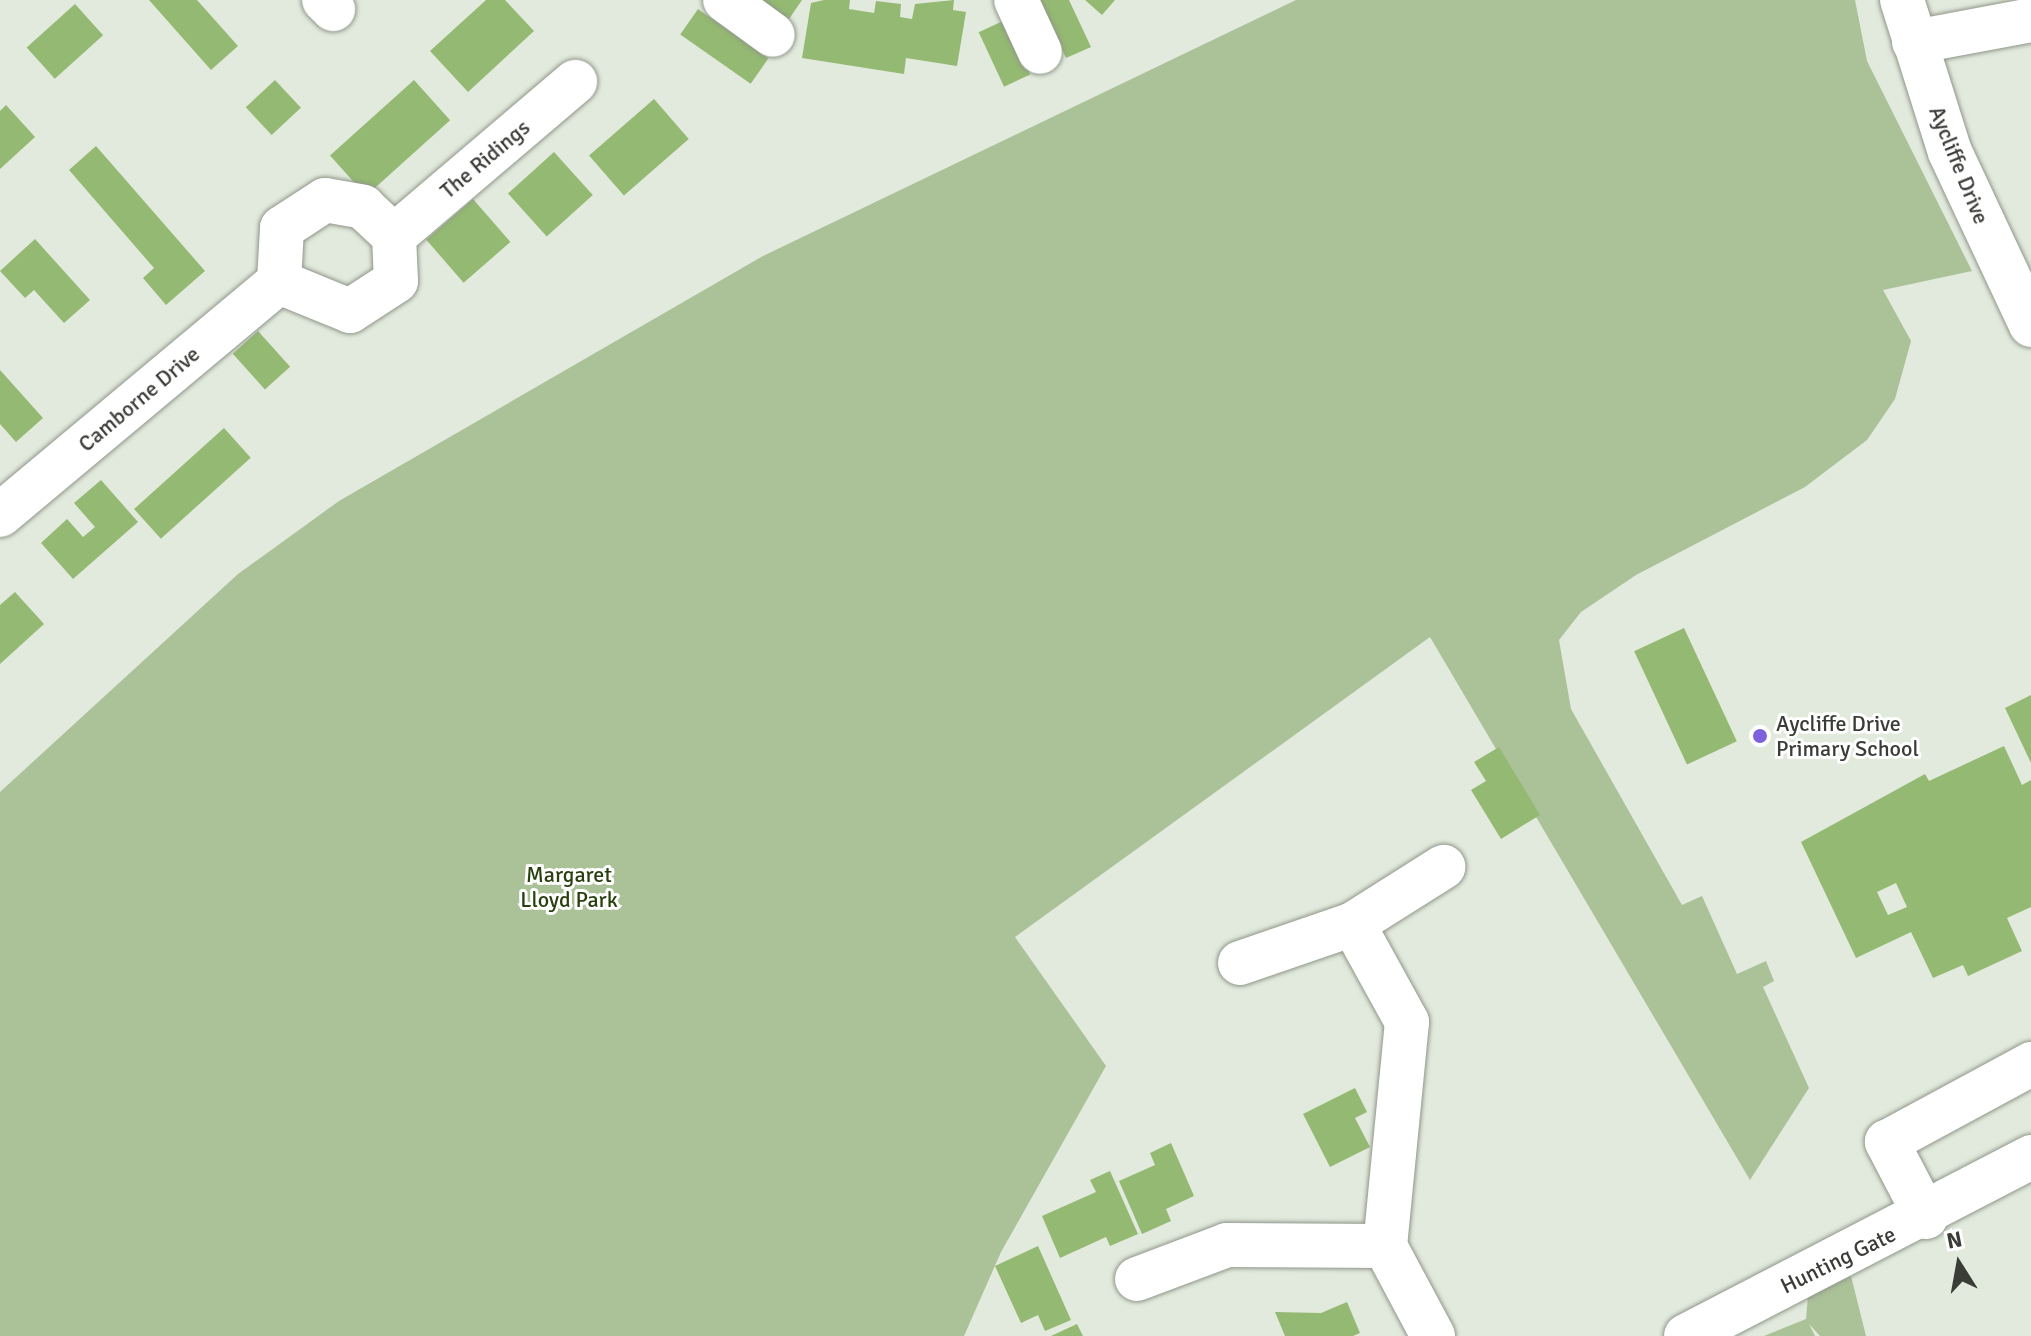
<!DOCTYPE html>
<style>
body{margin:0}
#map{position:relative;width:2031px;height:1336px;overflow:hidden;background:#e2eadd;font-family:Signika,sans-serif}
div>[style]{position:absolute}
.green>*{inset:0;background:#abc198}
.building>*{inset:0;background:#94b972;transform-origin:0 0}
.roads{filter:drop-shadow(0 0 2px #8f968a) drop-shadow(0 0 2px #8f968a)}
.minor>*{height:44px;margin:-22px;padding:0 22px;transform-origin:22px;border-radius:22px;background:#fff}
.dots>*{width:22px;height:22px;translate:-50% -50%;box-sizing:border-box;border:4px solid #fff;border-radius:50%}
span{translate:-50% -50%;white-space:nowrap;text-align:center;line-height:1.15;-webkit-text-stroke:6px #fff;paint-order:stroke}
.street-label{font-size:22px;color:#393c37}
.poi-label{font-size:22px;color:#393c37}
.left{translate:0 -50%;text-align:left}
.park-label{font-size:22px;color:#28400d}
.north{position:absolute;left:1919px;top:1224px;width:80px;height:80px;-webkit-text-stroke:6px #fff;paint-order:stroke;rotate:349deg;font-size:22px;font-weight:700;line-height:32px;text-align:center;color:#393c37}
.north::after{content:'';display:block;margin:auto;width:28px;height:36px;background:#393c37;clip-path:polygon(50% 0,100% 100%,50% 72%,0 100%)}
</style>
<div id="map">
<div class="green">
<div style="clip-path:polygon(1296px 0,1855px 0,1867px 61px,1972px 271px,1883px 290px,1911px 341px,1895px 399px,1867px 440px,1805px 487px,1636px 575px,1581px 612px,1559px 640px,1571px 709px,1682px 905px,1702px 896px,1737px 974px,1766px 961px,1774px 981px,1763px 987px,1809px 1088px,1750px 1180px,1430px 637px,1015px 937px,1106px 1066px,1001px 1252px,964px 1336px,0 1336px,0 792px,238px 574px,339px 501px,763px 256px)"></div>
<div style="clip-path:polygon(1851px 1276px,1866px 1336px,1820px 1336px,1809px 1324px,1815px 1336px,1764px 1336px,1806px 1319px,1808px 1296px)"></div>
</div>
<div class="building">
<div style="clip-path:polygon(149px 0,197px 0,238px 46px,211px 70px)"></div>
<div style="clip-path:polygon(486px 0,505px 0,534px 31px,468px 92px,430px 51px)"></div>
<div style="clip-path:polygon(761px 0,802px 0,789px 19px)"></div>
<div style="clip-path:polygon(824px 0,850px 0,849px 9px,874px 13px,876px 1px,901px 4px,900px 17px,912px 19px,915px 4px,954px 0,953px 10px,966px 12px,957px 66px,906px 58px,904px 74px,802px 58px,811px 3px)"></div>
<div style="clip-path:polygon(1039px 0,1069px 0,1091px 47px,1066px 58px)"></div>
<div style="clip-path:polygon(1085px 0,1115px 0,1102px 15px)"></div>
<div style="left:75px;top:4px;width:42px;height:65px;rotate:48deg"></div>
<div style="left:698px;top:9px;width:86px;height:31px;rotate:35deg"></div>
<div style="left:1005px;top:20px;width:60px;height:29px;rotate:65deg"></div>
<div style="left:275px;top:80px;width:38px;height:40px;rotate:47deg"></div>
<div style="left:414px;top:80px;width:54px;height:113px;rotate:48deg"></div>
<div style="left:654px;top:99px;width:53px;height:86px;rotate:49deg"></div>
<div style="clip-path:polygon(6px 105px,35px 137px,0 169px,0 111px)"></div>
<div style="clip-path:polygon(96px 146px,205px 271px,166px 305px,143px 278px,154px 268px,69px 170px)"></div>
<div style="left:554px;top:152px;width:58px;height:62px;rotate:48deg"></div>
<div style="left:473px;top:199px;width:57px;height:62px;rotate:49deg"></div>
<div style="clip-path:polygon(35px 239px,90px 300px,64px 323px,34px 290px,25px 298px,0 271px)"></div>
<div style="left:258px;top:331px;width:48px;height:34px;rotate:48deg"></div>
<div style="clip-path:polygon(0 370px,43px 418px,16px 442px,0 424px)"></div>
<div style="left:224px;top:428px;width:40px;height:121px;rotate:48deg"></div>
<div style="clip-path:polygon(101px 480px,138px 522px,73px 579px,41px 543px,67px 519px,83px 537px,95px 527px,74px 503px)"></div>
<div style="clip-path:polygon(15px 592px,44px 624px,0 664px,0 605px)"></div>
<div style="left:1684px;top:628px;width:125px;height:55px;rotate:65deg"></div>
<div style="clip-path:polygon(2031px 695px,2031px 763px,2005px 708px)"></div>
<div style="clip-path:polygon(evenodd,2004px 746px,2022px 785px,2031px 780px,2031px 907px,2007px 918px,2022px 951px,1968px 976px,1963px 965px,1933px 978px,1911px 932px,1856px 958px,1801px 842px,1925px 774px,1929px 781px,2004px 746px,1896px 883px,1907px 907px,1888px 915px,1877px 892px,1896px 883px)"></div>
<div style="clip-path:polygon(1499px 747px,1540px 815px,1501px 839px,1471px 790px,1486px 781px,1474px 762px)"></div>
<div style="clip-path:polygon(1355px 1088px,1367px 1112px,1355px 1118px,1370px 1147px,1330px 1167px,1303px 1114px)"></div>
<div style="clip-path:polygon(1171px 1143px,1194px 1196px,1166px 1209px,1171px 1221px,1142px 1234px,1119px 1181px,1155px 1165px,1150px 1153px)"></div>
<div style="clip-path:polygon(1110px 1171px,1138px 1234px,1110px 1246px,1106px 1237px,1060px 1258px,1042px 1216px,1096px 1192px,1090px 1180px)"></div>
<div style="clip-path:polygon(1038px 1246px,1071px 1320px,1045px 1331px,1038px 1315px,1021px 1323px,995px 1266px)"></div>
<div style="clip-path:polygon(1347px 1302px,1360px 1333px,1353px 1336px,1285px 1336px,1275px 1312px,1321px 1313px)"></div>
<div style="clip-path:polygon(1077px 1324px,1083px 1336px,1051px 1336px)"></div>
</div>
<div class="roads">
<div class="minor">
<div style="left:324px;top:0;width:13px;rotate:45deg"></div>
<div style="left:725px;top:0;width:59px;rotate:36.1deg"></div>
<div style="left:1016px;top:0;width:57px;rotate:65.2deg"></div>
<div style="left:1902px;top:0;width:159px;rotate:72.5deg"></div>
<div style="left:1950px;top:152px;width:191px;rotate:64.9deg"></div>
<div style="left:1914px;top:42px;width:119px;rotate:-10.6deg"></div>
<div style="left:394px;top:236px;width:238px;rotate:-40.4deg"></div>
<div style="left:0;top:515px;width:363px;rotate:-39.9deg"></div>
<div style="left:279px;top:282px;width:54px;rotate:-86.8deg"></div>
<div style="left:282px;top:228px;width:51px;rotate:-33.1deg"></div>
<div style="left:325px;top:200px;width:39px;rotate:10deg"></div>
<div style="left:363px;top:207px;width:42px;rotate:43.1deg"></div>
<div style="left:394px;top:236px;width:45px;rotate:87.5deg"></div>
<div style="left:396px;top:281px;width:55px;rotate:146.9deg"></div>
<div style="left:350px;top:311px;width:77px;rotate:-157.8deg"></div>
<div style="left:1353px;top:924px;width:112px;rotate:61.1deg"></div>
<div style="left:1407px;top:1022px;width:225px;rotate:95.6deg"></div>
<div style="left:1240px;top:963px;width:120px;rotate:-19deg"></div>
<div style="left:1353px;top:924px;width:107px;rotate:-32.3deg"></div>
<div style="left:1926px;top:1217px;width:85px;rotate:-117.5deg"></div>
<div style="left:1887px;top:1142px;width:164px;rotate:-28.4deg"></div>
<div style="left:1137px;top:1279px;width:96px;rotate:-20.7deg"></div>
<div style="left:1227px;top:1245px;width:158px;rotate:0.4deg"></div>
<div style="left:1385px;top:1246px;width:102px;rotate:61.9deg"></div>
<div style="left:1686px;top:1336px;width:389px;rotate:-27.4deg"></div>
</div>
</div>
<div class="dots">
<div style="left:1760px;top:736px;background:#7e61dc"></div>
</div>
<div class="street-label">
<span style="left:485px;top:159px;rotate:-40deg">The Ridings</span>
<span style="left:1959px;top:165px;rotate:68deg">Aycliffe Drive</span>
<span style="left:139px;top:399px;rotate:-40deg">Camborne Drive</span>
<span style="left:1838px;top:1260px;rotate:-26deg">Hunting Gate</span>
</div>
<div class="poi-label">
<span class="left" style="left:1776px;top:736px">Aycliffe Drive<br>Primary School</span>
</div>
<div class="park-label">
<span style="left:569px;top:887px">Margaret<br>Lloyd Park</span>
</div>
<div class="north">N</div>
</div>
